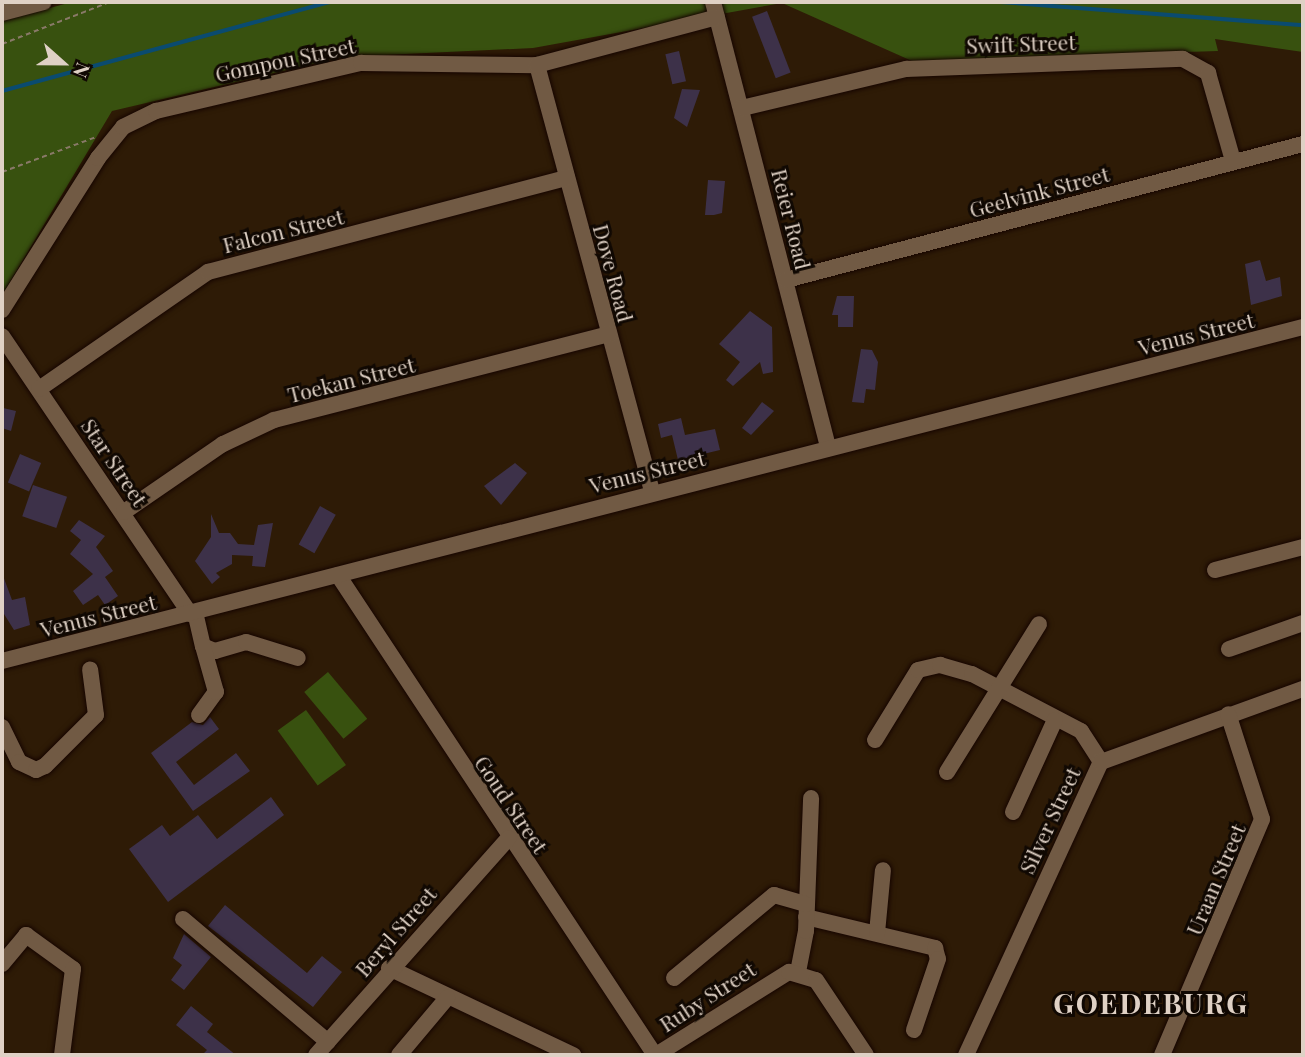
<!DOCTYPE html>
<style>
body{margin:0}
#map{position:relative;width:1305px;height:1057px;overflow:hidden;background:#2e1b06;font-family:"Playfair Display",serif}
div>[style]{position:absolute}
.green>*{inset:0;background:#38510f;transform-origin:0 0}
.stream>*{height:3.5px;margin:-1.75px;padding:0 1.75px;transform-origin:1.75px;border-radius:1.75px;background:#0a4b70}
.building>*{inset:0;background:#3d3149;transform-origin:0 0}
.path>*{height:2px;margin-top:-1px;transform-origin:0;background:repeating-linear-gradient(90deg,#897968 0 5px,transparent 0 8.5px)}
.roads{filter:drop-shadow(0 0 2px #160500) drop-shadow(0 0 2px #160500)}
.minor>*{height:16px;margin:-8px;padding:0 8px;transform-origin:8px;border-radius:8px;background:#715a44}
span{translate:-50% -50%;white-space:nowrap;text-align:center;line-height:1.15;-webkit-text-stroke:6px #100802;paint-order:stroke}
.street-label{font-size:21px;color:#dfd1c5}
.district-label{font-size:28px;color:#dfd1c5;font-weight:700;letter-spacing:2px}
.frame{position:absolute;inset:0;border:4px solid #dfd1c5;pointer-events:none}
.north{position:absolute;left:28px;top:28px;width:70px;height:70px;-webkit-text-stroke:5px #100802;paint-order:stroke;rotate:111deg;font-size:19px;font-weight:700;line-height:28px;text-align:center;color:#dfd1c5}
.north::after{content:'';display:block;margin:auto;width:24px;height:32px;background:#dfd1c5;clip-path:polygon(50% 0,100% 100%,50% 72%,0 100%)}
</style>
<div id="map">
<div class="green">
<div style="clip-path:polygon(72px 2px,1303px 2px,1303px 52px,1215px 39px,1218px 51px,912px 61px,782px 3px,533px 48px,342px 57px,112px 111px,2px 295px,2px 21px)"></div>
<div style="left:328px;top:672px;width:61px;height:31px;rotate:50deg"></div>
<div style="left:306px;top:710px;width:68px;height:35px;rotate:54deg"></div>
</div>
<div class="stream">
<div style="left:1001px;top:2px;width:303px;rotate:4.4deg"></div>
<div style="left:2px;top:91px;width:340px;rotate:-15.2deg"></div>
</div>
<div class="building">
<div style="left:767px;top:11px;width:66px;height:16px;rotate:69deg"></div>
<div style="left:679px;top:51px;width:31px;height:14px;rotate:77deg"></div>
<div style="clip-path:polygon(682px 89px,700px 90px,687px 127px,674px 118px)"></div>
<div style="clip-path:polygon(708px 180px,725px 181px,722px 213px,714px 215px,705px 215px)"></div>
<div style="clip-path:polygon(1260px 260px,1266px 281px,1280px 277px,1282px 296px,1251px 305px,1245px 264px)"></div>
<div style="clip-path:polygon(837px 296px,854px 296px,853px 327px,838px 327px,838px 315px,832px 315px)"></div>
<div style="clip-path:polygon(750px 311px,772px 327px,773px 372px,763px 374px,760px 362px,733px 386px,726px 380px,740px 362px,719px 344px)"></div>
<div style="clip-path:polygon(861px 349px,872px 350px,878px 362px,875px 390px,866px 389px,864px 403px,852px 402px)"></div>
<div style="clip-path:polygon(762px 402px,774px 411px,751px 435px,742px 428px)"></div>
<div style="clip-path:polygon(3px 408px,16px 411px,11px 431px,2px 428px)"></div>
<div style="clip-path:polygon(681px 418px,685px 435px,715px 429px,720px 450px,678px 460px,672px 435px,661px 438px,658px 424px)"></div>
<div style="left:20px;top:454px;width:23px;height:31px;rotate:23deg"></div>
<div style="clip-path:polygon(515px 463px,527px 473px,501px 505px,484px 486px)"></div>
<div style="left:33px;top:485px;width:36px;height:33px;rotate:19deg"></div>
<div style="left:320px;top:506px;width:18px;height:44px;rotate:29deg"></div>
<div style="clip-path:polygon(211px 514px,219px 533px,230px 533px,238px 544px,254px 545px,258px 525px,273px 523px,265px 567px,252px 566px,253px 556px,232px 555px,232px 564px,216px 573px,220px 577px,212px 584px,195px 561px,211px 537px)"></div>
<div style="clip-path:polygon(79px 520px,105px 536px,96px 547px,113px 571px,105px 577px,118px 596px,105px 605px,98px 595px,83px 605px,73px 591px,93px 574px,70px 554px,81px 540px,70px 531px)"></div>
<div style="clip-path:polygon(2px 573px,12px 600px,25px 597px,30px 625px,14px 630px,4px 614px)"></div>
<div style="clip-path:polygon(210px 717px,219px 729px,176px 762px,194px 785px,236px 753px,250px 771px,193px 811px,151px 753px,192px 722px,203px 725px)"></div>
<div style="clip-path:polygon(271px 797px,284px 815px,168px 902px,129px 849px,162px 825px,170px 836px,198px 815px,217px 839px)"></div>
<div style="clip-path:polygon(225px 905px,307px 973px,322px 956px,342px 972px,313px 1007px,208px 926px)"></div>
<div style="clip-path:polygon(184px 934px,211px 957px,184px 990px,171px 980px,182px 965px,173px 958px)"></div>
<div style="clip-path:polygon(191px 1006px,213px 1024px,207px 1032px,236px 1055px,202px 1055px,207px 1050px,176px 1025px)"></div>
</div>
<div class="path">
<div style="left:2px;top:44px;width:116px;rotate:-21.3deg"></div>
<div style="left:2px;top:172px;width:100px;rotate:-20.4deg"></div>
</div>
<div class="roads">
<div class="minor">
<div style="left:713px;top:2px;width:461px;rotate:75.5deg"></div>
<div style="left:2px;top:13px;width:43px;rotate:-14.7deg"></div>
<div style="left:537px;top:65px;width:441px;rotate:74.9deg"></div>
<div style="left:742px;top:108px;width:169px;rotate:-13.4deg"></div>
<div style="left:906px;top:69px;width:277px;rotate:-2.1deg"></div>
<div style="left:1183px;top:59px;width:29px;rotate:29deg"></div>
<div style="left:1208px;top:73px;width:91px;rotate:74.1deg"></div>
<div style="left:786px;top:280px;width:535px;rotate:-14.74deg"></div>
<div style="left:2px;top:310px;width:180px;rotate:-57.7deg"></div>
<div style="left:98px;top:158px;width:40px;rotate:-51deg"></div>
<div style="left:123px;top:127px;width:37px;rotate:-26deg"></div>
<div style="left:156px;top:111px;width:211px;rotate:-13.2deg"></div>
<div style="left:361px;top:63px;width:176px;rotate:0.7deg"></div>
<div style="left:537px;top:65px;width:186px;rotate:-14.9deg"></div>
<div style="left:2px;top:336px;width:336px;rotate:55.9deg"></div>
<div style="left:39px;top:389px;width:206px;rotate:-34.7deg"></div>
<div style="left:208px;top:272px;width:371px;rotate:-14.7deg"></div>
<div style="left:124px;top:512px;width:120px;rotate:-34.5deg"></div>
<div style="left:223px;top:444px;width:56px;rotate:-25.2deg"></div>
<div style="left:274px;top:420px;width:346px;rotate:-14.4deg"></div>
<div style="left:1215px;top:570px;width:91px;rotate:-14.6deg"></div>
<div style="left:338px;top:575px;width:575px;rotate:56.56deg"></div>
<div style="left:195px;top:612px;width:35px;rotate:77deg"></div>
<div style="left:203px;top:646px;width:13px;rotate:23deg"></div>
<div style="left:215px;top:651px;width:32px;rotate:-16deg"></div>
<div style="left:246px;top:642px;width:54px;rotate:17.1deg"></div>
<div style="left:1229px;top:649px;width:78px;rotate:-19.4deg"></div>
<div style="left:2px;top:661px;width:1343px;rotate:-14.4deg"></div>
<div style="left:199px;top:715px;width:29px;rotate:-54deg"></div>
<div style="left:216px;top:692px;width:48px;rotate:-105.8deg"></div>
<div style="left:2px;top:727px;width:39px;rotate:64deg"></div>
<div style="left:19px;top:762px;width:19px;rotate:25deg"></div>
<div style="left:36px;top:770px;width:10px;rotate:-24deg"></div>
<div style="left:45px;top:766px;width:72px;rotate:-45deg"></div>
<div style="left:96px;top:715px;width:46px;rotate:-97.4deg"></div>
<div style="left:875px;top:740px;width:82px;rotate:-58.4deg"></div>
<div style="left:918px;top:670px;width:23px;rotate:-13deg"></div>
<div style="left:940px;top:665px;width:33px;rotate:16deg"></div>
<div style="left:972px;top:674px;width:123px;rotate:27.6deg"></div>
<div style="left:1081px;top:731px;width:37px;rotate:57deg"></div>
<div style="left:947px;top:772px;width:174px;rotate:-58.1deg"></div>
<div style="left:1013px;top:812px;width:101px;rotate:-65.5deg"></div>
<div style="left:806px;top:917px;width:133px;rotate:13.5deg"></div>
<div style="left:935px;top:948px;width:11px;rotate:75deg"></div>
<div style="left:938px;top:959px;width:75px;rotate:108.7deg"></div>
<div style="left:183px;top:919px;width:190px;rotate:40.3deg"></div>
<div style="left:877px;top:933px;width:63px;rotate:-84.6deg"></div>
<div style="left:2px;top:964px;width:38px;rotate:-50deg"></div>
<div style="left:26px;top:935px;width:58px;rotate:35.9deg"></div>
<div style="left:73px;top:969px;width:87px;rotate:97.3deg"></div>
<div style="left:389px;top:968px;width:204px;rotate:25.3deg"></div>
<div style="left:798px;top:972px;width:42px;rotate:-79deg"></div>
<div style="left:806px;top:931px;width:133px;rotate:-87.8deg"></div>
<div style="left:674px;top:978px;width:130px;rotate:-39.7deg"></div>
<div style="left:774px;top:895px;width:33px;rotate:16deg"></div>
<div style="left:316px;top:1055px;width:290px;rotate:-48.4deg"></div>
<div style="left:399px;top:1055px;width:75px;rotate:-49.9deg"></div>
<div style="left:656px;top:1055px;width:157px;rotate:-32deg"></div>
<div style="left:789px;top:972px;width:28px;rotate:17deg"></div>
<div style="left:816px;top:980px;width:90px;rotate:56.3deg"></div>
<div style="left:966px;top:1055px;width:323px;rotate:-65.3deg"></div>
<div style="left:1101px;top:762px;width:215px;rotate:-19.9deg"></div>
<div style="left:1162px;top:1055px;width:256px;rotate:-67deg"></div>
<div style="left:1262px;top:819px;width:110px;rotate:-107.9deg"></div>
</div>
</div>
<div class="street-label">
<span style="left:1021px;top:43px;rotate:-2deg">Swift Street</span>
<span style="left:285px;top:59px;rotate:-12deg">Gompou Street</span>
<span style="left:1039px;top:191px;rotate:-15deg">Geelvink Street</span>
<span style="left:792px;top:219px;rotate:76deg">Reier Road</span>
<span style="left:283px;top:230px;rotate:-14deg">Falcon Street</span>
<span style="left:614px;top:273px;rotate:75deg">Dove Road</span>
<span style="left:1196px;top:333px;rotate:-14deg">Venus Street</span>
<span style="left:351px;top:379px;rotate:-14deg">Toekan Street</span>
<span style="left:115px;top:462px;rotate:56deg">Star Street</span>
<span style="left:647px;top:471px;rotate:-14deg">Venus Street</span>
<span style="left:98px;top:615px;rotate:-14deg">Venus Street</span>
<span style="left:512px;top:804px;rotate:56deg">Goud Street</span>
<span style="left:1049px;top:820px;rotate:-65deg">Silver Street</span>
<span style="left:1215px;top:879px;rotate:-67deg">Uraan Street</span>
<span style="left:395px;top:931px;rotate:-49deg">Beryl Street</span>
<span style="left:707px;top:996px;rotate:-33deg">Ruby Street</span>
</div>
<div class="district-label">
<span style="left:1151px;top:1003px">GOEDEBURG</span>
</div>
<div class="frame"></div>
<div class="north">N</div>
</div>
